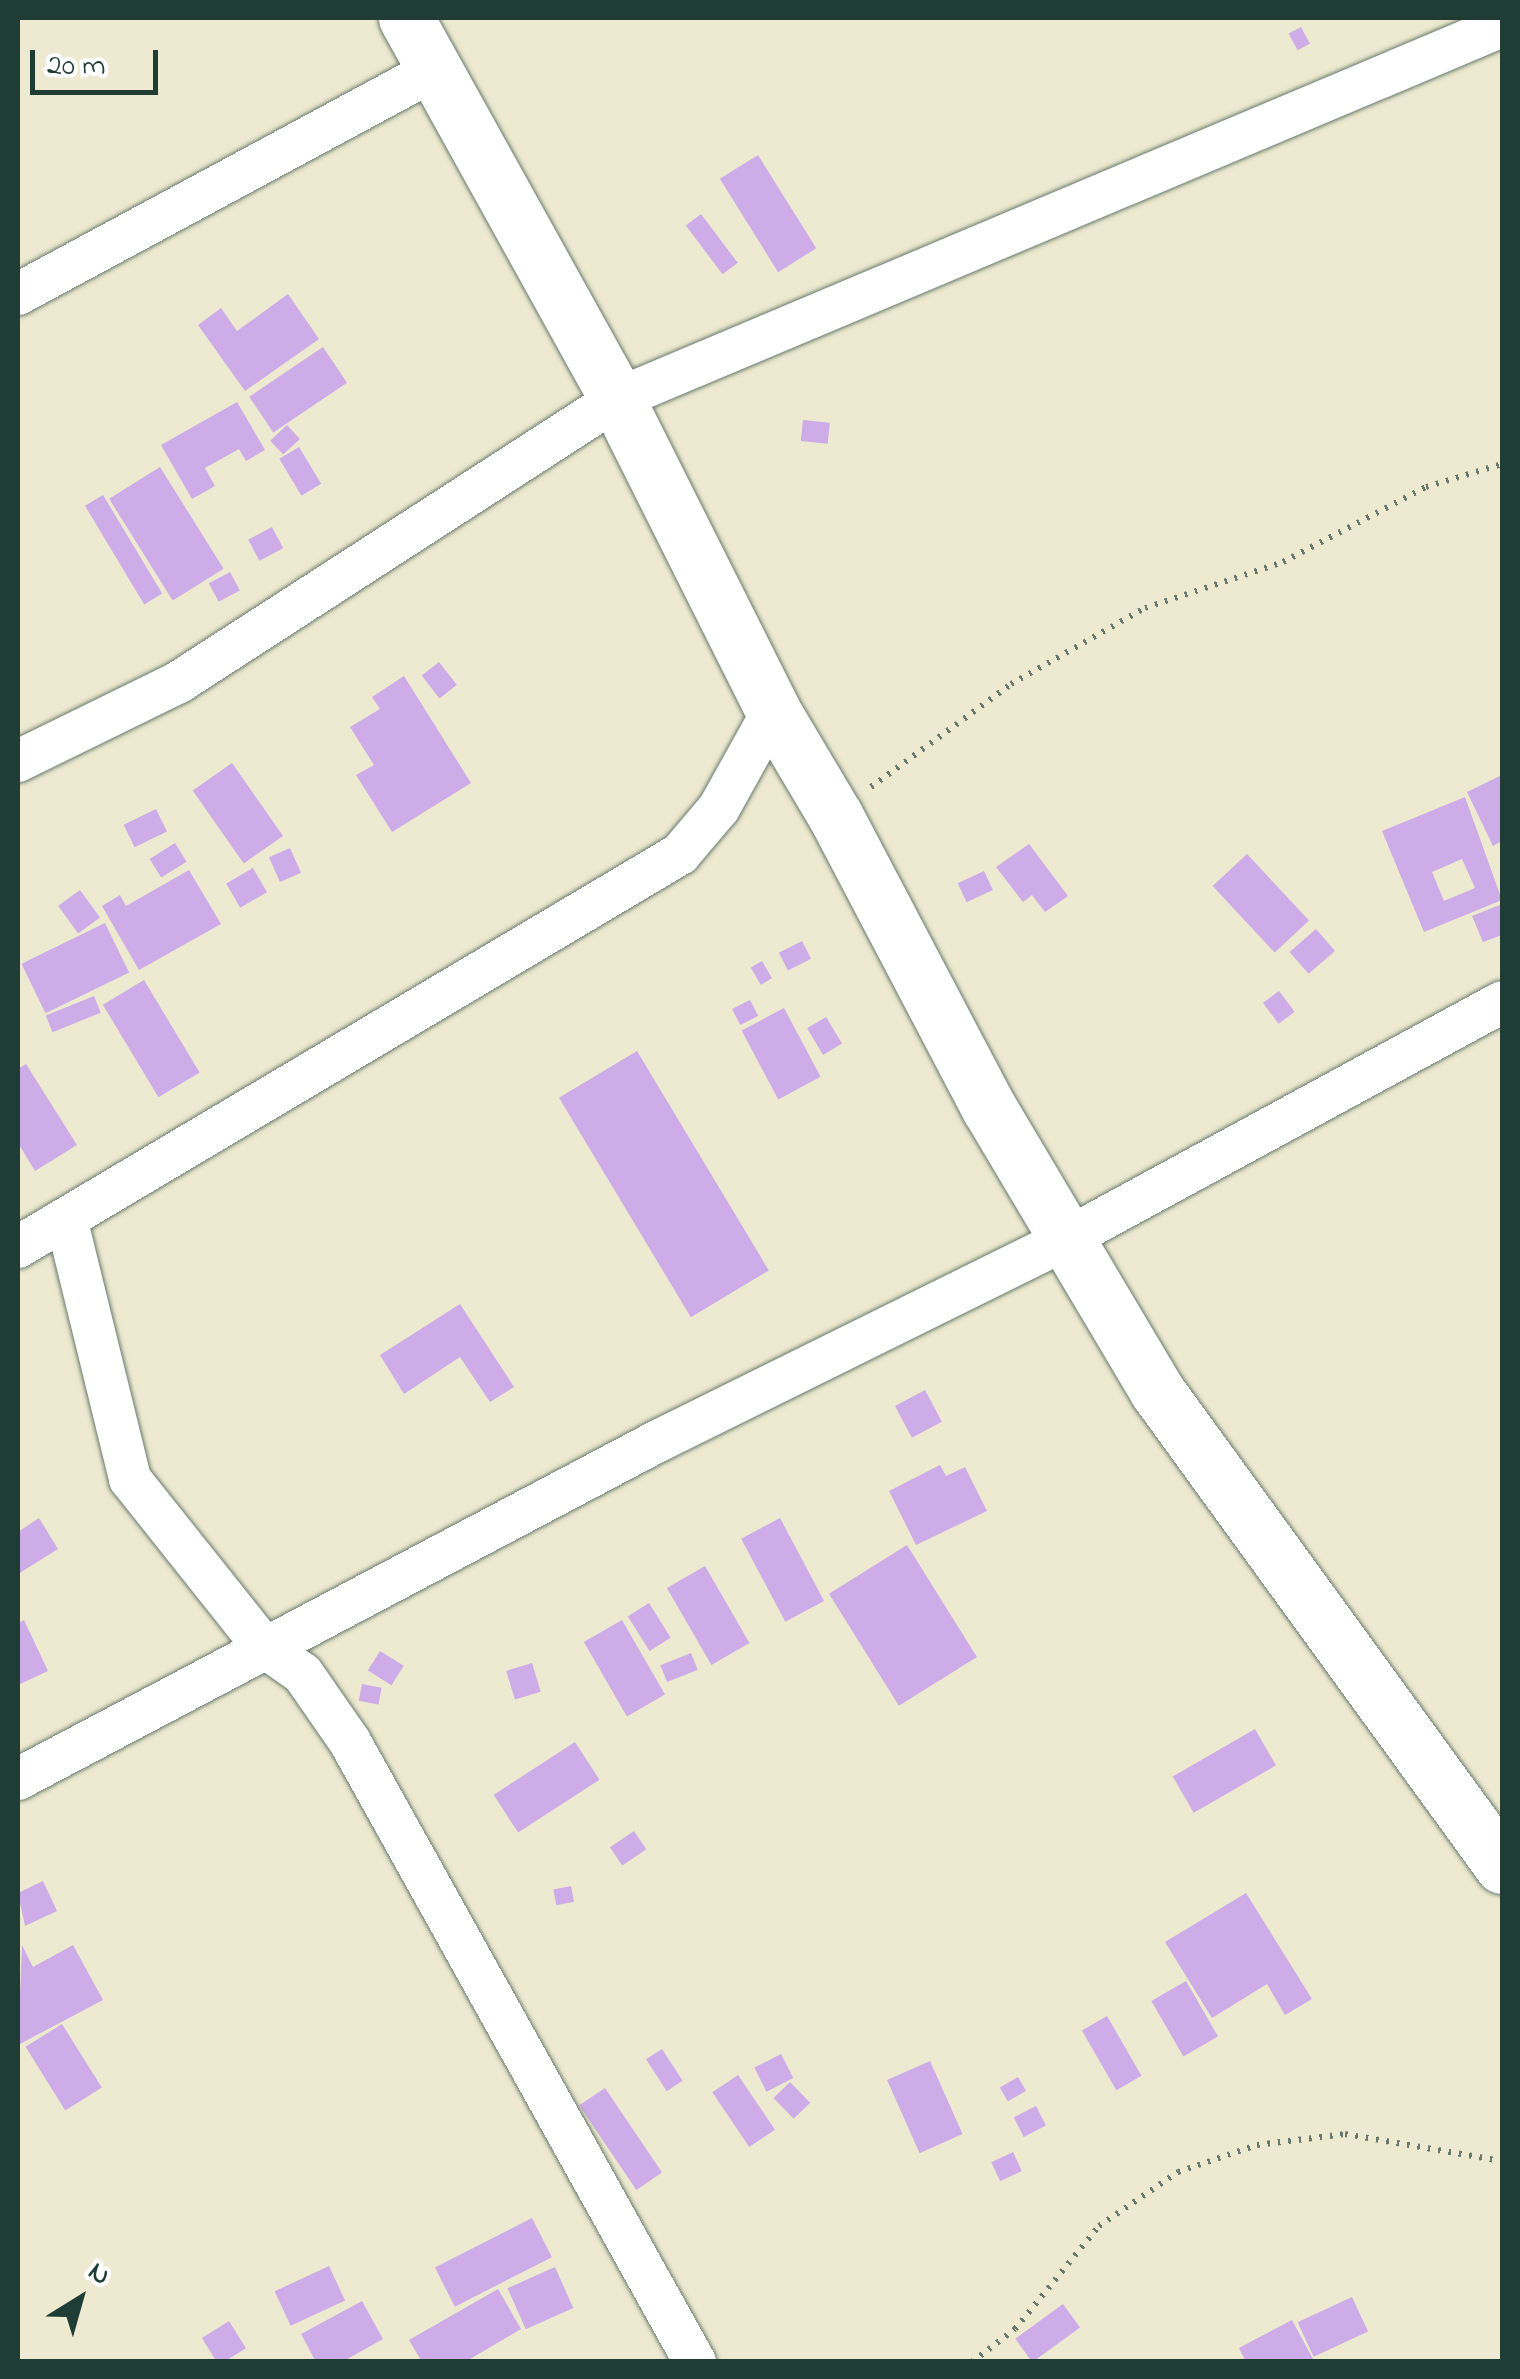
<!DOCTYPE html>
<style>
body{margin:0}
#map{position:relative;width:1520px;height:2379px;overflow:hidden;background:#eeead1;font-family:"Indie Flower",sans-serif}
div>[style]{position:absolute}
.building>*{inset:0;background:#cdace8;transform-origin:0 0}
.path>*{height:6px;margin-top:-3px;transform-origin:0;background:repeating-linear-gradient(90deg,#677a6b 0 2.5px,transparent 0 10.5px)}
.roads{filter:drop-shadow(0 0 2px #677a6b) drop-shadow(0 0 2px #677a6b)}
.street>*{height:42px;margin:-21px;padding:0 21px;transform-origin:21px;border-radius:21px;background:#fff}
.secondary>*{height:55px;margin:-27.5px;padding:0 27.5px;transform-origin:27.5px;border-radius:27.5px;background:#fff}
span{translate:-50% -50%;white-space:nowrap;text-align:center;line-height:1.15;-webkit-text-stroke:8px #fff;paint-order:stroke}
.frame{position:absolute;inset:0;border:20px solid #1f3d34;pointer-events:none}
.north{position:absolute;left:30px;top:2249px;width:100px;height:100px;-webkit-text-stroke:8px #fff;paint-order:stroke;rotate:37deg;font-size:28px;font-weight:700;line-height:40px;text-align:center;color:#1f3d34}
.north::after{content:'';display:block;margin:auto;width:35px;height:45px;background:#1f3d34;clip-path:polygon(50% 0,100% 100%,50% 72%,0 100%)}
.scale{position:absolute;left:30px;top:50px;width:128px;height:45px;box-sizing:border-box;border:5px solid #1f3d34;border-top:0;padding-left:12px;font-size:30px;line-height:35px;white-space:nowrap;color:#1f3d34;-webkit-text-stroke:8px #fff;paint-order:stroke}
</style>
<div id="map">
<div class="building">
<div style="left:1301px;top:27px;width:19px;height:14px;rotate:62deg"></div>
<div style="left:758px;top:155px;width:110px;height:45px;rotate:58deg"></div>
<div style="left:701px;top:214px;width:61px;height:19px;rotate:53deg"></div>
<div style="clip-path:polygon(288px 294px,319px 339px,245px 391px,198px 325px,221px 308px,237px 331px)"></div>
<div style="left:323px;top:347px;width:43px;height:89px;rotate:56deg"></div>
<div style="clip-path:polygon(237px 402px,265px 450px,246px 461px,239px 449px,205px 468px,215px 486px,192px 499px,161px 445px)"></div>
<div style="left:803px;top:420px;width:27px;height:21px;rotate:6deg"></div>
<div style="left:287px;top:425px;width:19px;height:23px;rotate:47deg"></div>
<div style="left:299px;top:447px;width:43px;height:23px;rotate:59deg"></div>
<div style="left:160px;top:467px;width:120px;height:60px;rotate:58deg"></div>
<div style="left:103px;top:495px;width:115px;height:21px;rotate:59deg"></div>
<div style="left:272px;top:527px;width:24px;height:27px;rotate:62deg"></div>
<div style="left:230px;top:572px;width:21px;height:24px;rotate:62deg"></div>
<div style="left:439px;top:662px;width:29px;height:22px;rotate:52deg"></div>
<div style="clip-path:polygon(404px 676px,471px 783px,392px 832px,356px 775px,374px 765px,350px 727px,380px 709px,372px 697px)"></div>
<div style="left:232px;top:763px;width:89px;height:48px;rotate:55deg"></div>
<div style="clip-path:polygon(1502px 775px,1502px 841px,1493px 846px,1467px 792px)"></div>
<div style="clip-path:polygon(evenodd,1465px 797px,1502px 900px,1424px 932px,1382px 831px,1465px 797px,1462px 859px,1475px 888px,1444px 901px,1432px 872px,1462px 859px)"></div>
<div style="left:156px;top:809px;width:25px;height:36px;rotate:64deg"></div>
<div style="left:175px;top:843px;width:22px;height:30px;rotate:58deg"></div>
<div style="clip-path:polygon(1029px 844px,1068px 896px,1045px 912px,1032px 895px,1023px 902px,996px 867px)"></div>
<div style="left:290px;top:848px;width:27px;height:23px;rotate:66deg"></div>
<div style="left:1247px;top:854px;width:91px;height:47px;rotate:47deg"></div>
<div style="left:253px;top:868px;width:28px;height:31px;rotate:60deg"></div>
<div style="clip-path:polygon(189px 870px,221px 924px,139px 970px,102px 906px,120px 895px,126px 906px)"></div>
<div style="left:984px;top:871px;width:21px;height:29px;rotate:65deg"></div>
<div style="left:80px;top:890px;width:34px;height:27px;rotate:54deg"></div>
<div style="clip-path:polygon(1502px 904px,1502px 935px,1483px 942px,1472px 916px)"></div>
<div style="left:105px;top:923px;width:55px;height:93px;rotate:64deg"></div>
<div style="left:1316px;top:929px;width:29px;height:35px;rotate:49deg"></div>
<div style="left:802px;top:941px;width:20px;height:26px;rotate:63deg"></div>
<div style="left:762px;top:961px;width:20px;height:13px;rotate:60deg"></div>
<div style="left:144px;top:980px;width:108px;height:48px;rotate:59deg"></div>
<div style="left:1279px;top:991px;width:26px;height:20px;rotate:53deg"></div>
<div style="left:94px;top:996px;width:18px;height:52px;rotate:68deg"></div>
<div style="left:750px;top:1000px;width:18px;height:20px;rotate:63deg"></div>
<div style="left:784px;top:1008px;width:78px;height:48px;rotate:62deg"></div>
<div style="left:826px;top:1017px;width:31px;height:22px;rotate:59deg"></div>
<div style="left:637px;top:1051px;width:256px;height:91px;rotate:59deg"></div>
<div style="clip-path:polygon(26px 1064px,77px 1145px,35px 1171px,18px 1143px,18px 1069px)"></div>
<div style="clip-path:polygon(460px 1304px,514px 1387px,490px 1402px,460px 1357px,404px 1394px,380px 1355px)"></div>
<div style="left:925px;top:1390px;width:36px;height:34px;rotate:62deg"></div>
<div style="clip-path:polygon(940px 1465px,946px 1476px,965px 1467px,987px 1511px,916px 1545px,889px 1491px)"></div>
<div style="clip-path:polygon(39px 1518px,58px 1549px,18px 1574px,18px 1532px)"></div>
<div style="left:780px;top:1518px;width:94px;height:44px;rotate:62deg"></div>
<div style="left:907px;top:1545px;width:132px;height:92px;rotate:58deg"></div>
<div style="left:705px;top:1566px;width:89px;height:44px;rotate:60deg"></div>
<div style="left:649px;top:1603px;width:41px;height:25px;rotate:58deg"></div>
<div style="clip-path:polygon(24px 1620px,48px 1671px,18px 1685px,18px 1623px)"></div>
<div style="left:622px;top:1620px;width:86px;height:44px;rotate:60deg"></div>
<div style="left:380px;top:1651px;width:28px;height:23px;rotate:32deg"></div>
<div style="left:691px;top:1653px;width:18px;height:33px;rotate:68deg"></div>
<div style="left:532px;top:1663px;width:30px;height:27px;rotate:73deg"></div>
<div style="left:362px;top:1684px;width:20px;height:17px;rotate:11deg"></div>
<div style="left:1255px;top:1729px;width:42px;height:95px;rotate:60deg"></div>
<div style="left:575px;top:1742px;width:45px;height:97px;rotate:57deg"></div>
<div style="left:634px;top:1831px;width:22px;height:29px;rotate:56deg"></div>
<div style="clip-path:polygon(43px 1881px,57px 1911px,25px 1926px,18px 1893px)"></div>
<div style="left:571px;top:1886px;width:16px;height:18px;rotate:79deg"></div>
<div style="clip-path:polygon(1246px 1893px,1312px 1999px,1285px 2015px,1267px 1984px,1212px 2018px,1165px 1942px)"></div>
<div style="clip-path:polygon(22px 1945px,33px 1967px,73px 1945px,103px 2000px,18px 2045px)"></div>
<div style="left:1186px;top:1981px;width:64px;height:40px;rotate:60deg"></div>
<div style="left:1107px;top:2016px;width:69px;height:29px;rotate:60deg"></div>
<div style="left:62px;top:2024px;width:75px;height:43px;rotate:58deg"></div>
<div style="left:662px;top:2049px;width:38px;height:19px;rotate:57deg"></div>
<div style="left:781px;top:2054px;width:27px;height:30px;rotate:63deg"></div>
<div style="left:930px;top:2061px;width:80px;height:47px;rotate:66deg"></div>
<div style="left:738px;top:2075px;width:66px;height:31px;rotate:56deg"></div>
<div style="left:1018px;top:2077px;width:16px;height:21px;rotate:60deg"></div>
<div style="left:790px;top:2082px;width:29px;height:23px;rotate:46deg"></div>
<div style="left:605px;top:2088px;width:102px;height:31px;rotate:56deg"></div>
<div style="left:1036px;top:2106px;width:22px;height:25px;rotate:63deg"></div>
<div style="left:1013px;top:2152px;width:21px;height:24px;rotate:65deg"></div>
<div style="left:532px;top:2218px;width:44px;height:109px;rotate:63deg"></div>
<div style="left:329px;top:2266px;width:38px;height:60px;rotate:65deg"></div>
<div style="left:555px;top:2267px;width:45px;height:52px;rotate:66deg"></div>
<div style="clip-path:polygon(498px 2289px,521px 2329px,465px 2362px,422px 2362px,409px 2340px)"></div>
<div style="left:1352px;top:2297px;width:38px;height:60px;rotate:65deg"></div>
<div style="clip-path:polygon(362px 2301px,383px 2339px,342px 2362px,316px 2362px,301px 2334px)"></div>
<div style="left:1063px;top:2304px;width:29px;height:59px;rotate:54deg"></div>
<div style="clip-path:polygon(1292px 2320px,1313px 2359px,1246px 2362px,1239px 2348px)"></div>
<div style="left:229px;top:2321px;width:32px;height:32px;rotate:58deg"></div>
</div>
<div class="path">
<div style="left:871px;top:787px;width:174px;rotate:-36.3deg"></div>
<div style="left:1011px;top:684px;width:154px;rotate:-29.6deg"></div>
<div style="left:1145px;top:608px;width:145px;rotate:-18.4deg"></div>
<div style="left:1283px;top:562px;width:161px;rotate:-27.7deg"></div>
<div style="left:1426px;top:487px;width:79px;rotate:-16.8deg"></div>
<div style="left:972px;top:2362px;width:54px;rotate:-37.5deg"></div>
<div style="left:1015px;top:2329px;width:133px;rotate:-50.8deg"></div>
<div style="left:1099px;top:2226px;width:96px;rotate:-34.4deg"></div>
<div style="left:1178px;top:2172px;width:83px;rotate:-18.9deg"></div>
<div style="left:1257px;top:2145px;width:89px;rotate:-7.1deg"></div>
<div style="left:1345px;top:2134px;width:159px;rotate:9.8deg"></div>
</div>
<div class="roads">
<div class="street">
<div style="left:18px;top:294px;width:476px;rotate:-28.3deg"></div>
<div style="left:18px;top:761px;width:179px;rotate:-26.1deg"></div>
<div style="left:179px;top:682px;width:521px;rotate:-32.87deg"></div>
<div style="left:617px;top:399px;width:960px;rotate:-22.85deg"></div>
<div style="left:67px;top:1222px;width:265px;rotate:76.2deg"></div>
<div style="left:130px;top:1479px;width:212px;rotate:51.5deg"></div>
<div style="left:262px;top:1645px;width:50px;rotate:35.3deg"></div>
<div style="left:303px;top:1674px;width:83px;rotate:55.3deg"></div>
<div style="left:350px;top:1742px;width:710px;rotate:60.91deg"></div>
<div style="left:18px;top:1247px;width:770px;rotate:-30.7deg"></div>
<div style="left:680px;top:854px;width:60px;rotate:-49.7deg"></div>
<div style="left:719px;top:808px;width:111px;rotate:-60.9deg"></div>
<div style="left:18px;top:1779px;width:726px;rotate:-27.84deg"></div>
<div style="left:660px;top:1440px;width:453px;rotate:-26.3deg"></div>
<div style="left:1066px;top:1239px;width:496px;rotate:-28.5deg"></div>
</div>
<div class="secondary">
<div style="left:406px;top:18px;width:436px;rotate:61deg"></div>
<div style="left:617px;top:399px;width:349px;rotate:63.4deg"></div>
<div style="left:773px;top:711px;width:123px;rotate:59.3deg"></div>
<div style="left:836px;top:817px;width:329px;rotate:62.3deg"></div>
<div style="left:989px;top:1108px;width:329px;rotate:59.3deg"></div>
<div style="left:1157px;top:1391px;width:587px;rotate:54.01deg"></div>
</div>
</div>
<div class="frame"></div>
<div class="north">N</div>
<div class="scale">20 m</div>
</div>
